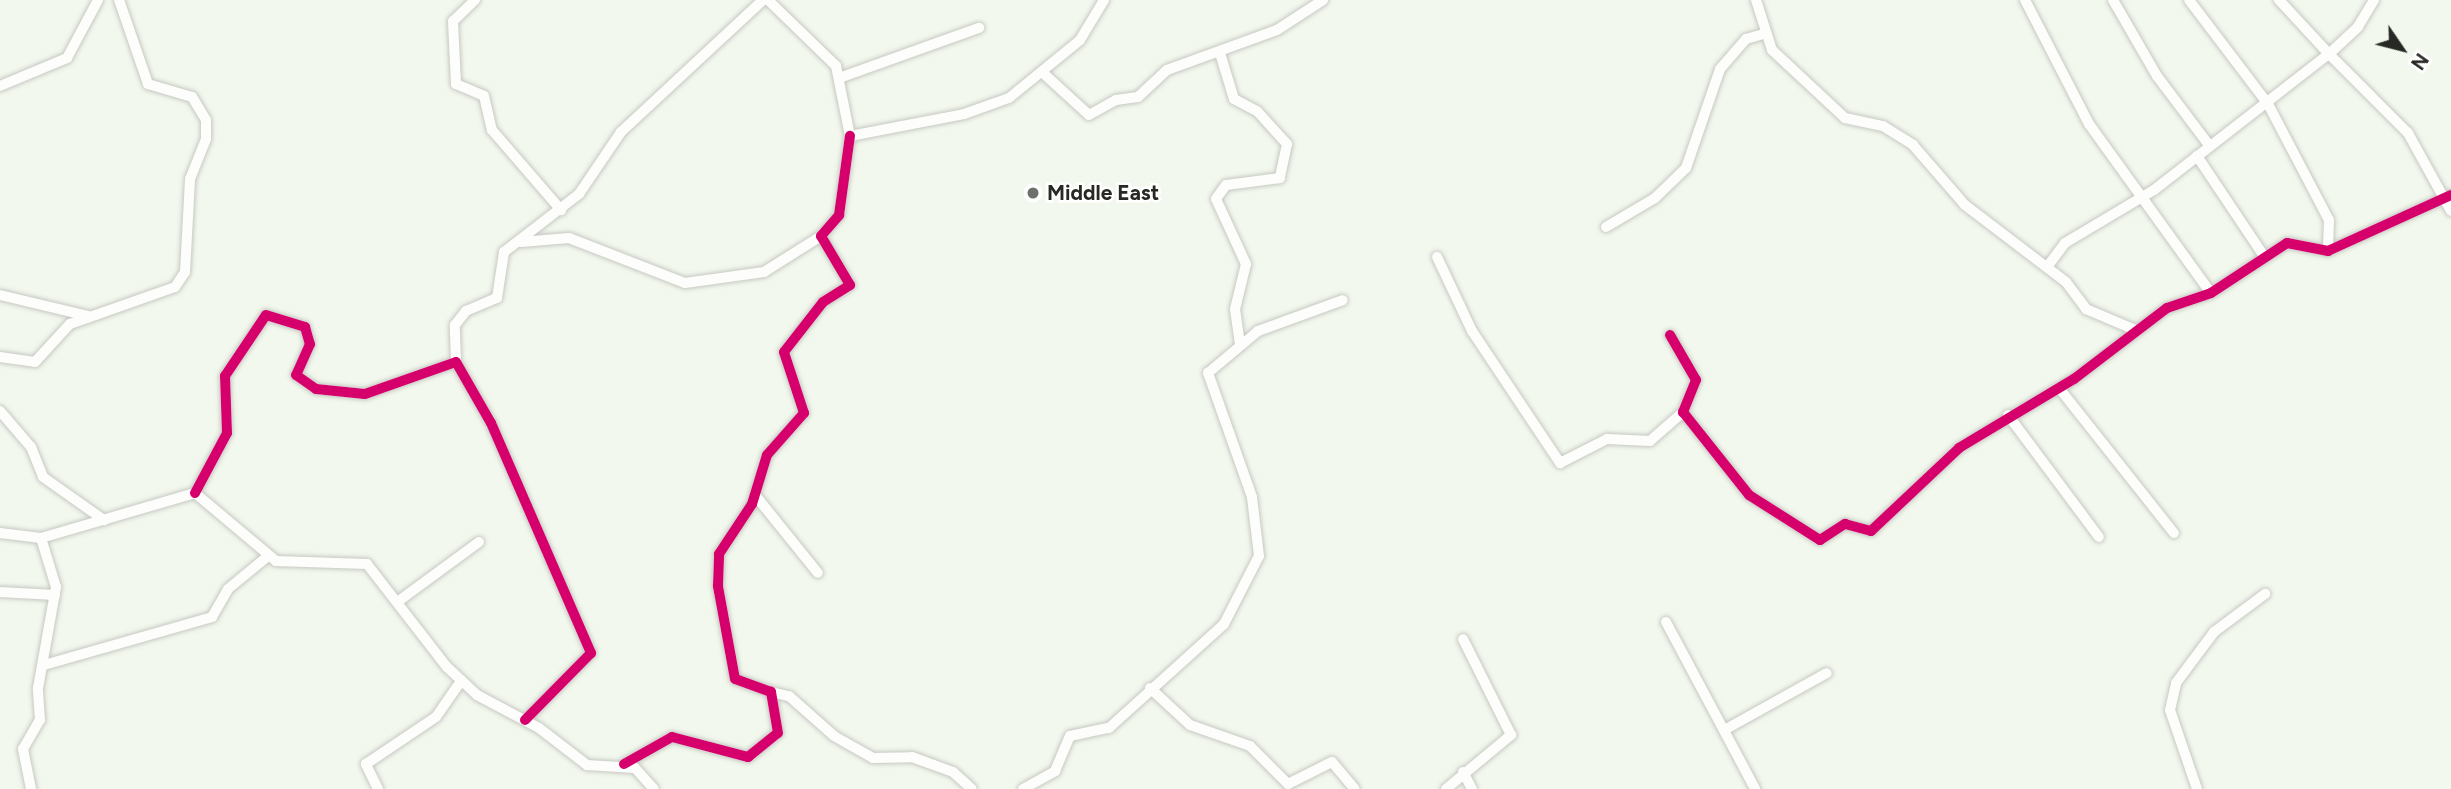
<!DOCTYPE html>
<style>
body{margin:0}
#map{position:relative;width:2451px;height:789px;overflow:hidden;background:#f3f8ee;font-family:Figtree,sans-serif}
div>[style]{position:absolute}
.roads{filter:drop-shadow(0 0 2px #c6c9c2) drop-shadow(0 0 2px #c6c9c2)}
.minor>*{height:10px;margin:-5px;padding:0 5px;transform-origin:5px;border-radius:5px;background:#fdfefc}
.cycleway>*{height:10px;margin:-5px;padding:0 5px;transform-origin:5px;border-radius:5px;background:#d6006c}
.dots>*{width:19px;height:19px;translate:-50% -50%;box-sizing:border-box;border:4px solid #fff;border-radius:50%}
span{translate:-50% -50%;white-space:nowrap;text-align:center;line-height:1.15;-webkit-text-stroke:5px #fff;paint-order:stroke}
.poi-label{font-size:21px;color:#272924;font-weight:700}
.left{translate:0 -50%;text-align:left}
.north{position:absolute;left:2367px;top:14px;width:70px;height:70px;-webkit-text-stroke:5px #fff;paint-order:stroke;rotate:125deg;font-size:19px;font-weight:700;line-height:28px;text-align:center;color:#272924}
.north::after{content:'';display:block;margin:auto;width:24px;height:32px;background:#272924;clip-path:polygon(50% 0,100% 100%,50% 72%,0 100%)}
</style>
<div id="map">
<div class="roads">
<div class="minor">
<div style="left:475px;top:0;width:30px;rotate:136deg"></div>
<div style="left:453px;top:21px;width:63px;rotate:87.3deg"></div>
<div style="left:456px;top:84px;width:30px;rotate:23deg"></div>
<div style="left:484px;top:96px;width:35px;rotate:77deg"></div>
<div style="left:492px;top:130px;width:106px;rotate:49.2deg"></div>
<div style="left:768px;top:0;width:95px;rotate:44.1deg"></div>
<div style="left:836px;top:66px;width:71px;rotate:78.7deg"></div>
<div style="left:850px;top:136px;width:116px;rotate:-10.9deg"></div>
<div style="left:964px;top:114px;width:48px;rotate:-19.6deg"></div>
<div style="left:1009px;top:98px;width:92px;rotate:-39.2deg"></div>
<div style="left:1080px;top:40px;width:47px;rotate:-59deg"></div>
<div style="left:1756px;top:0;width:52px;rotate:72.3deg"></div>
<div style="left:1772px;top:50px;width:100px;rotate:43deg"></div>
<div style="left:1845px;top:118px;width:39px;rotate:12deg"></div>
<div style="left:1883px;top:126px;width:36px;rotate:32deg"></div>
<div style="left:1913px;top:145px;width:79px;rotate:49.1deg"></div>
<div style="left:1965px;top:205px;width:127px;rotate:37.3deg"></div>
<div style="left:2066px;top:282px;width:34px;rotate:53deg"></div>
<div style="left:2086px;top:309px;width:51px;rotate:23.1deg"></div>
<div style="left:2025px;top:0;width:140px;rotate:62.7deg"></div>
<div style="left:2089px;top:124px;width:208px;rotate:54.2deg"></div>
<div style="left:2113px;top:0;width:88px;rotate:59.9deg"></div>
<div style="left:2157px;top:76px;width:86px;rotate:53deg"></div>
<div style="left:2189px;top:0;width:131px;rotate:52.8deg"></div>
<div style="left:2268px;top:104px;width:131px;rotate:62.3deg"></div>
<div style="left:2329px;top:220px;width:31px;rotate:92deg"></div>
<div style="left:2374px;top:0;width:31px;rotate:121deg"></div>
<div style="left:2358px;top:27px;width:40px;rotate:137deg"></div>
<div style="left:2329px;top:54px;width:112px;rotate:45deg"></div>
<div style="left:2408px;top:133px;width:89px;rotate:61.1deg"></div>
<div style="left:1220px;top:53px;width:48px;rotate:73.1deg"></div>
<div style="left:1234px;top:99px;width:26px;rotate:28deg"></div>
<div style="left:1257px;top:111px;width:45px;rotate:47.7deg"></div>
<div style="left:1287px;top:144px;width:35px;rotate:102deg"></div>
<div style="left:1280px;top:178px;width:54px;rotate:172.6deg"></div>
<div style="left:1226px;top:185px;width:17px;rotate:126deg"></div>
<div style="left:1216px;top:199px;width:72px;rotate:65.2deg"></div>
<div style="left:1246px;top:264px;width:46px;rotate:103.7deg"></div>
<div style="left:1235px;top:309px;width:34px;rotate:82deg"></div>
<div style="left:1043px;top:73px;width:62px;rotate:42.4deg"></div>
<div style="left:1089px;top:115px;width:31px;rotate:-29deg"></div>
<div style="left:1116px;top:100px;width:22px;rotate:-8deg"></div>
<div style="left:1138px;top:97px;width:40px;rotate:-43deg"></div>
<div style="left:1167px;top:70px;width:117px;rotate:-20deg"></div>
<div style="left:1277px;top:30px;width:55px;rotate:-33.1deg"></div>
<div style="left:839px;top:78px;width:149px;rotate:-19.7deg"></div>
<div style="left:0;top:86px;width:73px;rotate:-22.7deg"></div>
<div style="left:67px;top:58px;width:66px;rotate:-61.9deg"></div>
<div style="left:2197px;top:156px;width:120px;rotate:56.2deg"></div>
<div style="left:1606px;top:227px;width:57px;rotate:-30.6deg"></div>
<div style="left:1655px;top:198px;width:43px;rotate:-44.1deg"></div>
<div style="left:1686px;top:168px;width:105px;rotate:-71deg"></div>
<div style="left:1720px;top:69px;width:40px;rotate:-49deg"></div>
<div style="left:1746px;top:39px;width:19px;rotate:-16deg"></div>
<div style="left:521px;top:242px;width:48px;rotate:-4.8deg"></div>
<div style="left:569px;top:238px;width:124px;rotate:21.2deg"></div>
<div style="left:685px;top:283px;width:80px;rotate:-7.9deg"></div>
<div style="left:764px;top:272px;width:67px;rotate:-32.3deg"></div>
<div style="left:1437px;top:257px;width:82px;rotate:64.7deg"></div>
<div style="left:1472px;top:331px;width:159px;rotate:56.3deg"></div>
<div style="left:1560px;top:463px;width:53px;rotate:-27.1deg"></div>
<div style="left:1607px;top:439px;width:43px;rotate:2.7deg"></div>
<div style="left:1650px;top:441px;width:44px;rotate:-41.3deg"></div>
<div style="left:2047px;top:267px;width:30px;rotate:-53deg"></div>
<div style="left:2065px;top:243px;width:104px;rotate:-30.8deg"></div>
<div style="left:2154px;top:190px;width:222px;rotate:-37.9deg"></div>
<div style="left:2329px;top:54px;width:74px;rotate:-132.8deg"></div>
<div style="left:0;top:295px;width:90px;rotate:13.4deg"></div>
<div style="left:1670px;top:335px;width:52px;rotate:60deg"></div>
<div style="left:1696px;top:380px;width:35px;rotate:112deg"></div>
<div style="left:1683px;top:412px;width:106px;rotate:51.5deg"></div>
<div style="left:1749px;top:495px;width:84px;rotate:32.4deg"></div>
<div style="left:1820px;top:540px;width:30px;rotate:-33deg"></div>
<div style="left:1845px;top:524px;width:27px;rotate:15deg"></div>
<div style="left:1871px;top:531px;width:121px;rotate:-43.3deg"></div>
<div style="left:1959px;top:448px;width:134px;rotate:-31deg"></div>
<div style="left:2074px;top:379px;width:117px;rotate:-37.4deg"></div>
<div style="left:2167px;top:308px;width:46px;rotate:-18.8deg"></div>
<div style="left:2211px;top:293px;width:91px;rotate:-33.3deg"></div>
<div style="left:2287px;top:243px;width:42px;rotate:11deg"></div>
<div style="left:2328px;top:251px;width:135px;rotate:-24.5deg"></div>
<div style="left:0;top:357px;width:35px;rotate:8deg"></div>
<div style="left:35px;top:362px;width:52px;rotate:-47.4deg"></div>
<div style="left:70px;top:324px;width:111px;rotate:-19.4deg"></div>
<div style="left:175px;top:287px;width:18px;rotate:-56deg"></div>
<div style="left:185px;top:272px;width:93px;rotate:-86.9deg"></div>
<div style="left:190px;top:179px;width:43px;rotate:-68.2deg"></div>
<div style="left:206px;top:139px;width:19px;rotate:-90deg"></div>
<div style="left:206px;top:120px;width:27px;rotate:-121deg"></div>
<div style="left:192px;top:97px;width:46px;rotate:-163.5deg"></div>
<div style="left:148px;top:84px;width:89px;rotate:-109deg"></div>
<div style="left:456px;top:362px;width:37px;rotate:-92deg"></div>
<div style="left:455px;top:325px;width:18px;rotate:-52deg"></div>
<div style="left:466px;top:311px;width:34px;rotate:-23deg"></div>
<div style="left:497px;top:298px;width:47px;rotate:-81.3deg"></div>
<div style="left:504px;top:252px;width:95px;rotate:-37.7deg"></div>
<div style="left:579px;top:194px;width:75px;rotate:-55.9deg"></div>
<div style="left:621px;top:132px;width:194px;rotate:-42.9deg"></div>
<div style="left:2059px;top:388px;width:185px;rotate:51.6deg"></div>
<div style="left:0;top:411px;width:48px;rotate:49.3deg"></div>
<div style="left:31px;top:447px;width:32px;rotate:68deg"></div>
<div style="left:43px;top:477px;width:75px;rotate:35.2deg"></div>
<div style="left:2008px;top:415px;width:152px;rotate:53.3deg"></div>
<div style="left:195px;top:493px;width:68px;rotate:-61.9deg"></div>
<div style="left:227px;top:433px;width:57px;rotate:-92deg"></div>
<div style="left:225px;top:376px;width:73px;rotate:-56.1deg"></div>
<div style="left:266px;top:315px;width:41px;rotate:17.1deg"></div>
<div style="left:305px;top:327px;width:18px;rotate:74deg"></div>
<div style="left:310px;top:344px;width:34px;rotate:114deg"></div>
<div style="left:296px;top:375px;width:24px;rotate:35deg"></div>
<div style="left:316px;top:389px;width:49px;rotate:5.8deg"></div>
<div style="left:365px;top:394px;width:96px;rotate:-19.4deg"></div>
<div style="left:456px;top:362px;width:70px;rotate:60.2deg"></div>
<div style="left:491px;top:423px;width:251px;rotate:66.5deg"></div>
<div style="left:591px;top:653px;width:94px;rotate:134.6deg"></div>
<div style="left:755px;top:495px;width:100px;rotate:51.1deg"></div>
<div style="left:0;top:533px;width:41px;rotate:7deg"></div>
<div style="left:41px;top:538px;width:160px;rotate:-16.3deg"></div>
<div style="left:195px;top:493px;width:106px;rotate:40deg"></div>
<div style="left:276px;top:561px;width:91px;rotate:1.9deg"></div>
<div style="left:367px;top:564px;width:130px;rotate:52.2deg"></div>
<div style="left:447px;top:667px;width:41px;rotate:43deg"></div>
<div style="left:477px;top:695px;width:70px;rotate:28deg"></div>
<div style="left:539px;top:728px;width:61px;rotate:37.6deg"></div>
<div style="left:587px;top:765px;width:48px;rotate:3.6deg"></div>
<div style="left:635px;top:768px;width:28px;rotate:48deg"></div>
<div style="left:0;top:592px;width:55px;rotate:3.1deg"></div>
<div style="left:400px;top:600px;width:98px;rotate:-36.3deg"></div>
<div style="left:1666px;top:622px;width:189px;rotate:61.9deg"></div>
<div style="left:44px;top:665px;width:175px;rotate:-15.9deg"></div>
<div style="left:212px;top:617px;width:32px;rotate:-60deg"></div>
<div style="left:228px;top:589px;width:52px;rotate:-39.5deg"></div>
<div style="left:1150px;top:688px;width:54px;rotate:42.8deg"></div>
<div style="left:1190px;top:725px;width:64px;rotate:19.3deg"></div>
<div style="left:1250px;top:746px;width:54px;rotate:45deg"></div>
<div style="left:1288px;top:784px;width:49px;rotate:-26.6deg"></div>
<div style="left:1332px;top:762px;width:35px;rotate:50deg"></div>
<div style="left:771px;top:692px;width:18px;rotate:13deg"></div>
<div style="left:789px;top:696px;width:60px;rotate:41.6deg"></div>
<div style="left:834px;top:736px;width:45px;rotate:29.4deg"></div>
<div style="left:873px;top:758px;width:39px;rotate:-1deg"></div>
<div style="left:912px;top:757px;width:44px;rotate:20.1deg"></div>
<div style="left:953px;top:772px;width:25px;rotate:42deg"></div>
<div style="left:1726px;top:729px;width:115px;rotate:-29deg"></div>
<div style="left:624px;top:764px;width:55px;rotate:-29.4deg"></div>
<div style="left:672px;top:737px;width:79px;rotate:14.7deg"></div>
<div style="left:748px;top:757px;width:38px;rotate:-39deg"></div>
<div style="left:778px;top:733px;width:42px;rotate:-99.7deg"></div>
<div style="left:771px;top:692px;width:38px;rotate:-160deg"></div>
<div style="left:735px;top:679px;width:95px;rotate:-100.4deg"></div>
<div style="left:718px;top:586px;width:32px;rotate:-88deg"></div>
<div style="left:719px;top:554px;width:60px;rotate:-56.6deg"></div>
<div style="left:752px;top:504px;width:51px;rotate:-73deg"></div>
<div style="left:767px;top:455px;width:56px;rotate:-48.6deg"></div>
<div style="left:804px;top:413px;width:64px;rotate:-108.2deg"></div>
<div style="left:784px;top:352px;width:63px;rotate:-52deg"></div>
<div style="left:823px;top:302px;width:32px;rotate:-32deg"></div>
<div style="left:850px;top:285px;width:57px;rotate:-120.6deg"></div>
<div style="left:821px;top:236px;width:28px;rotate:-49deg"></div>
<div style="left:839px;top:215px;width:80px;rotate:-82.1deg"></div>
<div style="left:1463px;top:772px;width:19px;rotate:62deg"></div>
<div style="left:31px;top:789px;width:41px;rotate:-101.3deg"></div>
<div style="left:23px;top:749px;width:34px;rotate:-60deg"></div>
<div style="left:40px;top:720px;width:32px;rotate:-94deg"></div>
<div style="left:38px;top:688px;width:103px;rotate:-79.9deg"></div>
<div style="left:56px;top:587px;width:51px;rotate:-107deg"></div>
<div style="left:378px;top:789px;width:28px;rotate:-116deg"></div>
<div style="left:366px;top:764px;width:84px;rotate:-33.9deg"></div>
<div style="left:436px;top:717px;width:44px;rotate:-55.2deg"></div>
<div style="left:1023px;top:789px;width:37px;rotate:-29deg"></div>
<div style="left:1055px;top:771px;width:38px;rotate:-67deg"></div>
<div style="left:1070px;top:736px;width:40px;rotate:-12deg"></div>
<div style="left:1109px;top:728px;width:155px;rotate:-42.1deg"></div>
<div style="left:1224px;top:624px;width:76px;rotate:-62.8deg"></div>
<div style="left:1259px;top:556px;width:59px;rotate:-96.8deg"></div>
<div style="left:1252px;top:497px;width:132px;rotate:-109.5deg"></div>
<div style="left:1208px;top:373px;width:65px;rotate:-40deg"></div>
<div style="left:1258px;top:331px;width:90px;rotate:-20deg"></div>
<div style="left:1446px;top:789px;width:85px;rotate:-39.7deg"></div>
<div style="left:1511px;top:735px;width:107px;rotate:-116.6deg"></div>
<div style="left:2197px;top:789px;width:83px;rotate:-108.9deg"></div>
<div style="left:2170px;top:710px;width:28px;rotate:-77deg"></div>
<div style="left:2176px;top:683px;width:64px;rotate:-53.3deg"></div>
<div style="left:2214px;top:632px;width:64px;rotate:-36.7deg"></div>
</div>
</div>
<div class="cycleway">
<div style="left:1670px;top:335px;width:52px;rotate:60deg"></div>
<div style="left:1696px;top:380px;width:35px;rotate:112deg"></div>
<div style="left:1683px;top:412px;width:106px;rotate:51.5deg"></div>
<div style="left:1749px;top:495px;width:84px;rotate:32.4deg"></div>
<div style="left:1820px;top:540px;width:30px;rotate:-33deg"></div>
<div style="left:1845px;top:524px;width:27px;rotate:15deg"></div>
<div style="left:1871px;top:531px;width:121px;rotate:-43.3deg"></div>
<div style="left:1959px;top:448px;width:134px;rotate:-31deg"></div>
<div style="left:2074px;top:379px;width:117px;rotate:-37.4deg"></div>
<div style="left:2167px;top:308px;width:46px;rotate:-18.8deg"></div>
<div style="left:2211px;top:293px;width:91px;rotate:-33.3deg"></div>
<div style="left:2287px;top:243px;width:42px;rotate:11deg"></div>
<div style="left:2328px;top:251px;width:135px;rotate:-24.5deg"></div>
<div style="left:195px;top:493px;width:68px;rotate:-61.9deg"></div>
<div style="left:227px;top:433px;width:57px;rotate:-92deg"></div>
<div style="left:225px;top:376px;width:73px;rotate:-56.1deg"></div>
<div style="left:266px;top:315px;width:41px;rotate:17.1deg"></div>
<div style="left:305px;top:327px;width:18px;rotate:74deg"></div>
<div style="left:310px;top:344px;width:34px;rotate:114deg"></div>
<div style="left:296px;top:375px;width:24px;rotate:35deg"></div>
<div style="left:316px;top:389px;width:49px;rotate:5.8deg"></div>
<div style="left:365px;top:394px;width:96px;rotate:-19.4deg"></div>
<div style="left:456px;top:362px;width:70px;rotate:60.2deg"></div>
<div style="left:491px;top:423px;width:251px;rotate:66.5deg"></div>
<div style="left:591px;top:653px;width:94px;rotate:134.6deg"></div>
<div style="left:624px;top:764px;width:55px;rotate:-29.4deg"></div>
<div style="left:672px;top:737px;width:79px;rotate:14.7deg"></div>
<div style="left:748px;top:757px;width:38px;rotate:-39deg"></div>
<div style="left:778px;top:733px;width:42px;rotate:-99.7deg"></div>
<div style="left:771px;top:692px;width:38px;rotate:-160deg"></div>
<div style="left:735px;top:679px;width:95px;rotate:-100.4deg"></div>
<div style="left:718px;top:586px;width:32px;rotate:-88deg"></div>
<div style="left:719px;top:554px;width:60px;rotate:-56.6deg"></div>
<div style="left:752px;top:504px;width:51px;rotate:-73deg"></div>
<div style="left:767px;top:455px;width:56px;rotate:-48.6deg"></div>
<div style="left:804px;top:413px;width:64px;rotate:-108.2deg"></div>
<div style="left:784px;top:352px;width:63px;rotate:-52deg"></div>
<div style="left:823px;top:302px;width:32px;rotate:-32deg"></div>
<div style="left:850px;top:285px;width:57px;rotate:-120.6deg"></div>
<div style="left:821px;top:236px;width:28px;rotate:-49deg"></div>
<div style="left:839px;top:215px;width:80px;rotate:-82.1deg"></div>
</div>
<div class="dots">
<div style="left:1033px;top:193px;background:#6e716b"></div>
</div>
<div class="poi-label">
<span class="left" style="left:1047px;top:193px">Middle East</span>
</div>
<div class="north">N</div>
</div>
